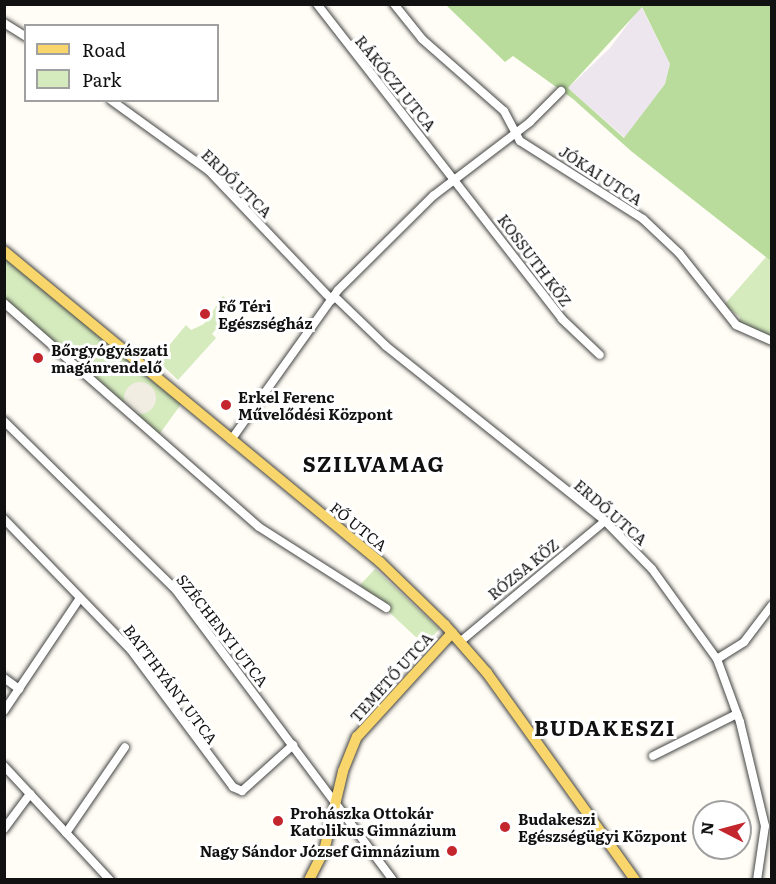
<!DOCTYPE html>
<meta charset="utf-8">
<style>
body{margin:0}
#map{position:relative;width:776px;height:884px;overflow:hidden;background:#fffdf5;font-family:Literata,serif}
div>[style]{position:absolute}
.industrial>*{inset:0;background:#eee6ef}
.green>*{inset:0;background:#d5ebbd;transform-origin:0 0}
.forest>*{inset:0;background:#b9dc9c}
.plaza>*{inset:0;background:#f1ede2}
.round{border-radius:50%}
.roads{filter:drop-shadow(0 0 2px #444) drop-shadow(0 0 2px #444)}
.minor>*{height:8px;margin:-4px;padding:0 4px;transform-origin:4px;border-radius:4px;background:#fff}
.major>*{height:10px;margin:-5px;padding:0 5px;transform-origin:5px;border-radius:5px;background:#f9d66b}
.dots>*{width:16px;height:16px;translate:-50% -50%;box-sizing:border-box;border:3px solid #fff;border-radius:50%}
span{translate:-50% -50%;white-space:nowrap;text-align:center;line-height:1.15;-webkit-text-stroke:6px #fff;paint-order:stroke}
.street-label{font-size:15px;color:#111}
.poi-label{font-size:15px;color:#111;font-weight:700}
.left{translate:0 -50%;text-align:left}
.right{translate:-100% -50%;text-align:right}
.district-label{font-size:21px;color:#111;font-weight:700;letter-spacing:1.5px}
.frame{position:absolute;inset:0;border:6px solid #111;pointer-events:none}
.legend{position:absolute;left:24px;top:24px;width:195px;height:78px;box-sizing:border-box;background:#fff;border:2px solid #a0a0a0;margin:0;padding:8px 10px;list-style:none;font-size:18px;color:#111}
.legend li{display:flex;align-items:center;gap:12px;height:30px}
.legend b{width:30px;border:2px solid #a0a0a0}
.north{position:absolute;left:692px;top:800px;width:60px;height:60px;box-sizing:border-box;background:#fff;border:2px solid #a0a0a0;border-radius:50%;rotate:276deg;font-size:16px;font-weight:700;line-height:24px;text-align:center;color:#111}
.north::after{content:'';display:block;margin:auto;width:21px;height:27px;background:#c4262e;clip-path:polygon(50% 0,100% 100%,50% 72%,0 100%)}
</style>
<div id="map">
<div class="industrial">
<div style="clip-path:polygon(641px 6px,670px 64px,665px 84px,625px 138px,568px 88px,610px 48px)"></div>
</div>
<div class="green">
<div style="clip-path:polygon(5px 251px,184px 400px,156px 439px,5px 303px)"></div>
<div style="clip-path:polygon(766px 257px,771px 261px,771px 338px,739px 322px,740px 317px,724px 305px)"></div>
<div style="clip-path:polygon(223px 296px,230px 301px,228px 314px,212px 334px,216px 338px,178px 380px,157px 360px,186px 325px,191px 330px,204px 324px)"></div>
<div style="left:375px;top:569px;width:88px;height:22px;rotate:43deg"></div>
</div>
<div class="forest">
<div style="clip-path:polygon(evenodd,446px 5px,771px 5px,771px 261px,631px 151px,573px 99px,513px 56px,505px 62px,446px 5px,642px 7px,670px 64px,665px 84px,624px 138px,568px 88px,642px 7px)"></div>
</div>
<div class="plaza">
<div class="round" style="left:124px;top:382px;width:32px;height:32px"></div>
</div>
<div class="roads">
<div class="minor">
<div style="left:317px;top:4px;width:399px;rotate:52.1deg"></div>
<div style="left:562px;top:319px;width:52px;rotate:43.5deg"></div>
<div style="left:394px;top:4px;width:45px;rotate:51.3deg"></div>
<div style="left:422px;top:39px;width:109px;rotate:41.3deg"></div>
<div style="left:504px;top:111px;width:34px;rotate:62deg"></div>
<div style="left:520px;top:141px;width:146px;rotate:32.4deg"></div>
<div style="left:643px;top:219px;width:50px;rotate:43.4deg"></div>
<div style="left:679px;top:253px;width:92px;rotate:51.6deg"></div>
<div style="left:736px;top:325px;width:39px;rotate:24deg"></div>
<div style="left:4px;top:23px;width:26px;rotate:32deg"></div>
<div style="left:111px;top:100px;width:121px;rotate:35.9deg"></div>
<div style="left:209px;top:171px;width:178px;rotate:46.4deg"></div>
<div style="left:334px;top:296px;width:72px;rotate:43.9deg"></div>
<div style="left:386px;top:346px;width:280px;rotate:38.6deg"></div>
<div style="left:605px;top:521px;width:67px;rotate:45.6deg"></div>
<div style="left:652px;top:569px;width:111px;rotate:54.2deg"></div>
<div style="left:717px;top:659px;width:67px;rotate:69.9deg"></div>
<div style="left:740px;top:722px;width:107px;rotate:76.5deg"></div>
<div style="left:765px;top:826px;width:55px;rotate:98.4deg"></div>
<div style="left:4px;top:303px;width:339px;rotate:41.3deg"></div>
<div style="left:259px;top:527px;width:151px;rotate:32.5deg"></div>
<div style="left:4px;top:421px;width:241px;rotate:44.5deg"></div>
<div style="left:176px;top:590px;width:362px;rotate:53.2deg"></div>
<div style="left:231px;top:440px;width:184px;rotate:-54.5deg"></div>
<div style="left:338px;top:290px;width:134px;rotate:-44.7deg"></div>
<div style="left:433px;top:196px;width:122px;rotate:-37.3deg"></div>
<div style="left:530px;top:122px;width:44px;rotate:-45deg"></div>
<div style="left:4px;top:519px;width:182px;rotate:45.9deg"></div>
<div style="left:131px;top:650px;width:171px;rotate:53.3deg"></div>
<div style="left:233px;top:787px;width:10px;rotate:24deg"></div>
<div style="left:242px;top:791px;width:69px;rotate:-42deg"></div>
<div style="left:461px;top:641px;width:187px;rotate:-39.8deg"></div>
<div style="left:717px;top:659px;width:32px;rotate:-32deg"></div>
<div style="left:744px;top:642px;width:46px;rotate:-52.9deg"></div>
<div style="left:4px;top:678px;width:19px;rotate:36deg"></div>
<div style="left:4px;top:711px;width:136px;rotate:-56.1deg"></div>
<div style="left:653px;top:756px;width:94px;rotate:-26.6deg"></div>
<div style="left:4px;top:766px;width:156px;rotate:47.1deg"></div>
<div style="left:4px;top:829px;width:44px;rotate:-53.4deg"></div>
<div style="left:66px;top:833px;width:104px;rotate:-55.5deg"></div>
</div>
<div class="major">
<div style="left:4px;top:251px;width:488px;rotate:39.6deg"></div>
<div style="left:380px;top:562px;width:91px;rotate:44.1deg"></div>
<div style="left:445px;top:625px;width:64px;rotate:48.8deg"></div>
<div style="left:487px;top:673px;width:254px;rotate:54.4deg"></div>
<div style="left:309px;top:880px;width:33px;rotate:-63deg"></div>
<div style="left:324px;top:851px;width:82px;rotate:-76.6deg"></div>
<div style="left:343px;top:771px;width:37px;rotate:-68deg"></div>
<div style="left:357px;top:737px;width:141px;rotate:-47.6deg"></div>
</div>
</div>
<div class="dots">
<div style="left:205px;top:314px;background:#c4262e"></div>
<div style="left:38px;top:358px;background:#c4262e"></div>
<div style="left:226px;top:405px;background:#c4262e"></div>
<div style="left:278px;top:821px;background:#c4262e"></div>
<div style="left:505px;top:827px;background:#c4262e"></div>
<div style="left:452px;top:851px;background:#c4262e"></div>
</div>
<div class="street-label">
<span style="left:396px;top:83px;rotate:51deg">RÁKÓCZI UTCA</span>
<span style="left:601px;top:175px;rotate:33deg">JÓKAI UTCA</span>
<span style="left:237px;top:183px;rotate:44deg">ERDŐ UTCA</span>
<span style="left:535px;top:260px;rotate:53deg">KOSSUTH KÖZ</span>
<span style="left:611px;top:512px;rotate:41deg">ERDŐ UTCA</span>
<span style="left:359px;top:526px;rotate:39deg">FŐ UTCA</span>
<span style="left:523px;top:569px;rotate:-39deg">RÓZSA KÖZ</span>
<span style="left:223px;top:630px;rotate:52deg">SZÉCHENYI UTCA</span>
<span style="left:391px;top:677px;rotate:-48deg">TEMETŐ UTCA</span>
<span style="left:171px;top:684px;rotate:53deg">BATTHYÁNY UTCA</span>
</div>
<div class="poi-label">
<span class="left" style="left:218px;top:314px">Fő Téri<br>Egészségház</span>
<span class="left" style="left:51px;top:358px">Bőrgyógyászati<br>magánrendelő</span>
<span class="left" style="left:238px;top:405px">Erkel Ferenc<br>Művelődési Központ</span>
<span class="left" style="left:290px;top:821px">Prohászka Ottokár<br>Katolikus Gimnázium</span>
<span class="left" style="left:518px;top:827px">Budakeszi<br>Egészségügyi Központ</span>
<span class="right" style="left:440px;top:851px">Nagy Sándor József Gimnázium</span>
</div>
<div class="district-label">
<span style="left:374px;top:463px">SZILVAMAG</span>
<span style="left:605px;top:727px">BUDAKESZI</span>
</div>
<div class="frame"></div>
<ul class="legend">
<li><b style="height:8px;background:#f9d66b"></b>Road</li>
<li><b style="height:16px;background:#d5ebbd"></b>Park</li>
</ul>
<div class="north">N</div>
</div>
